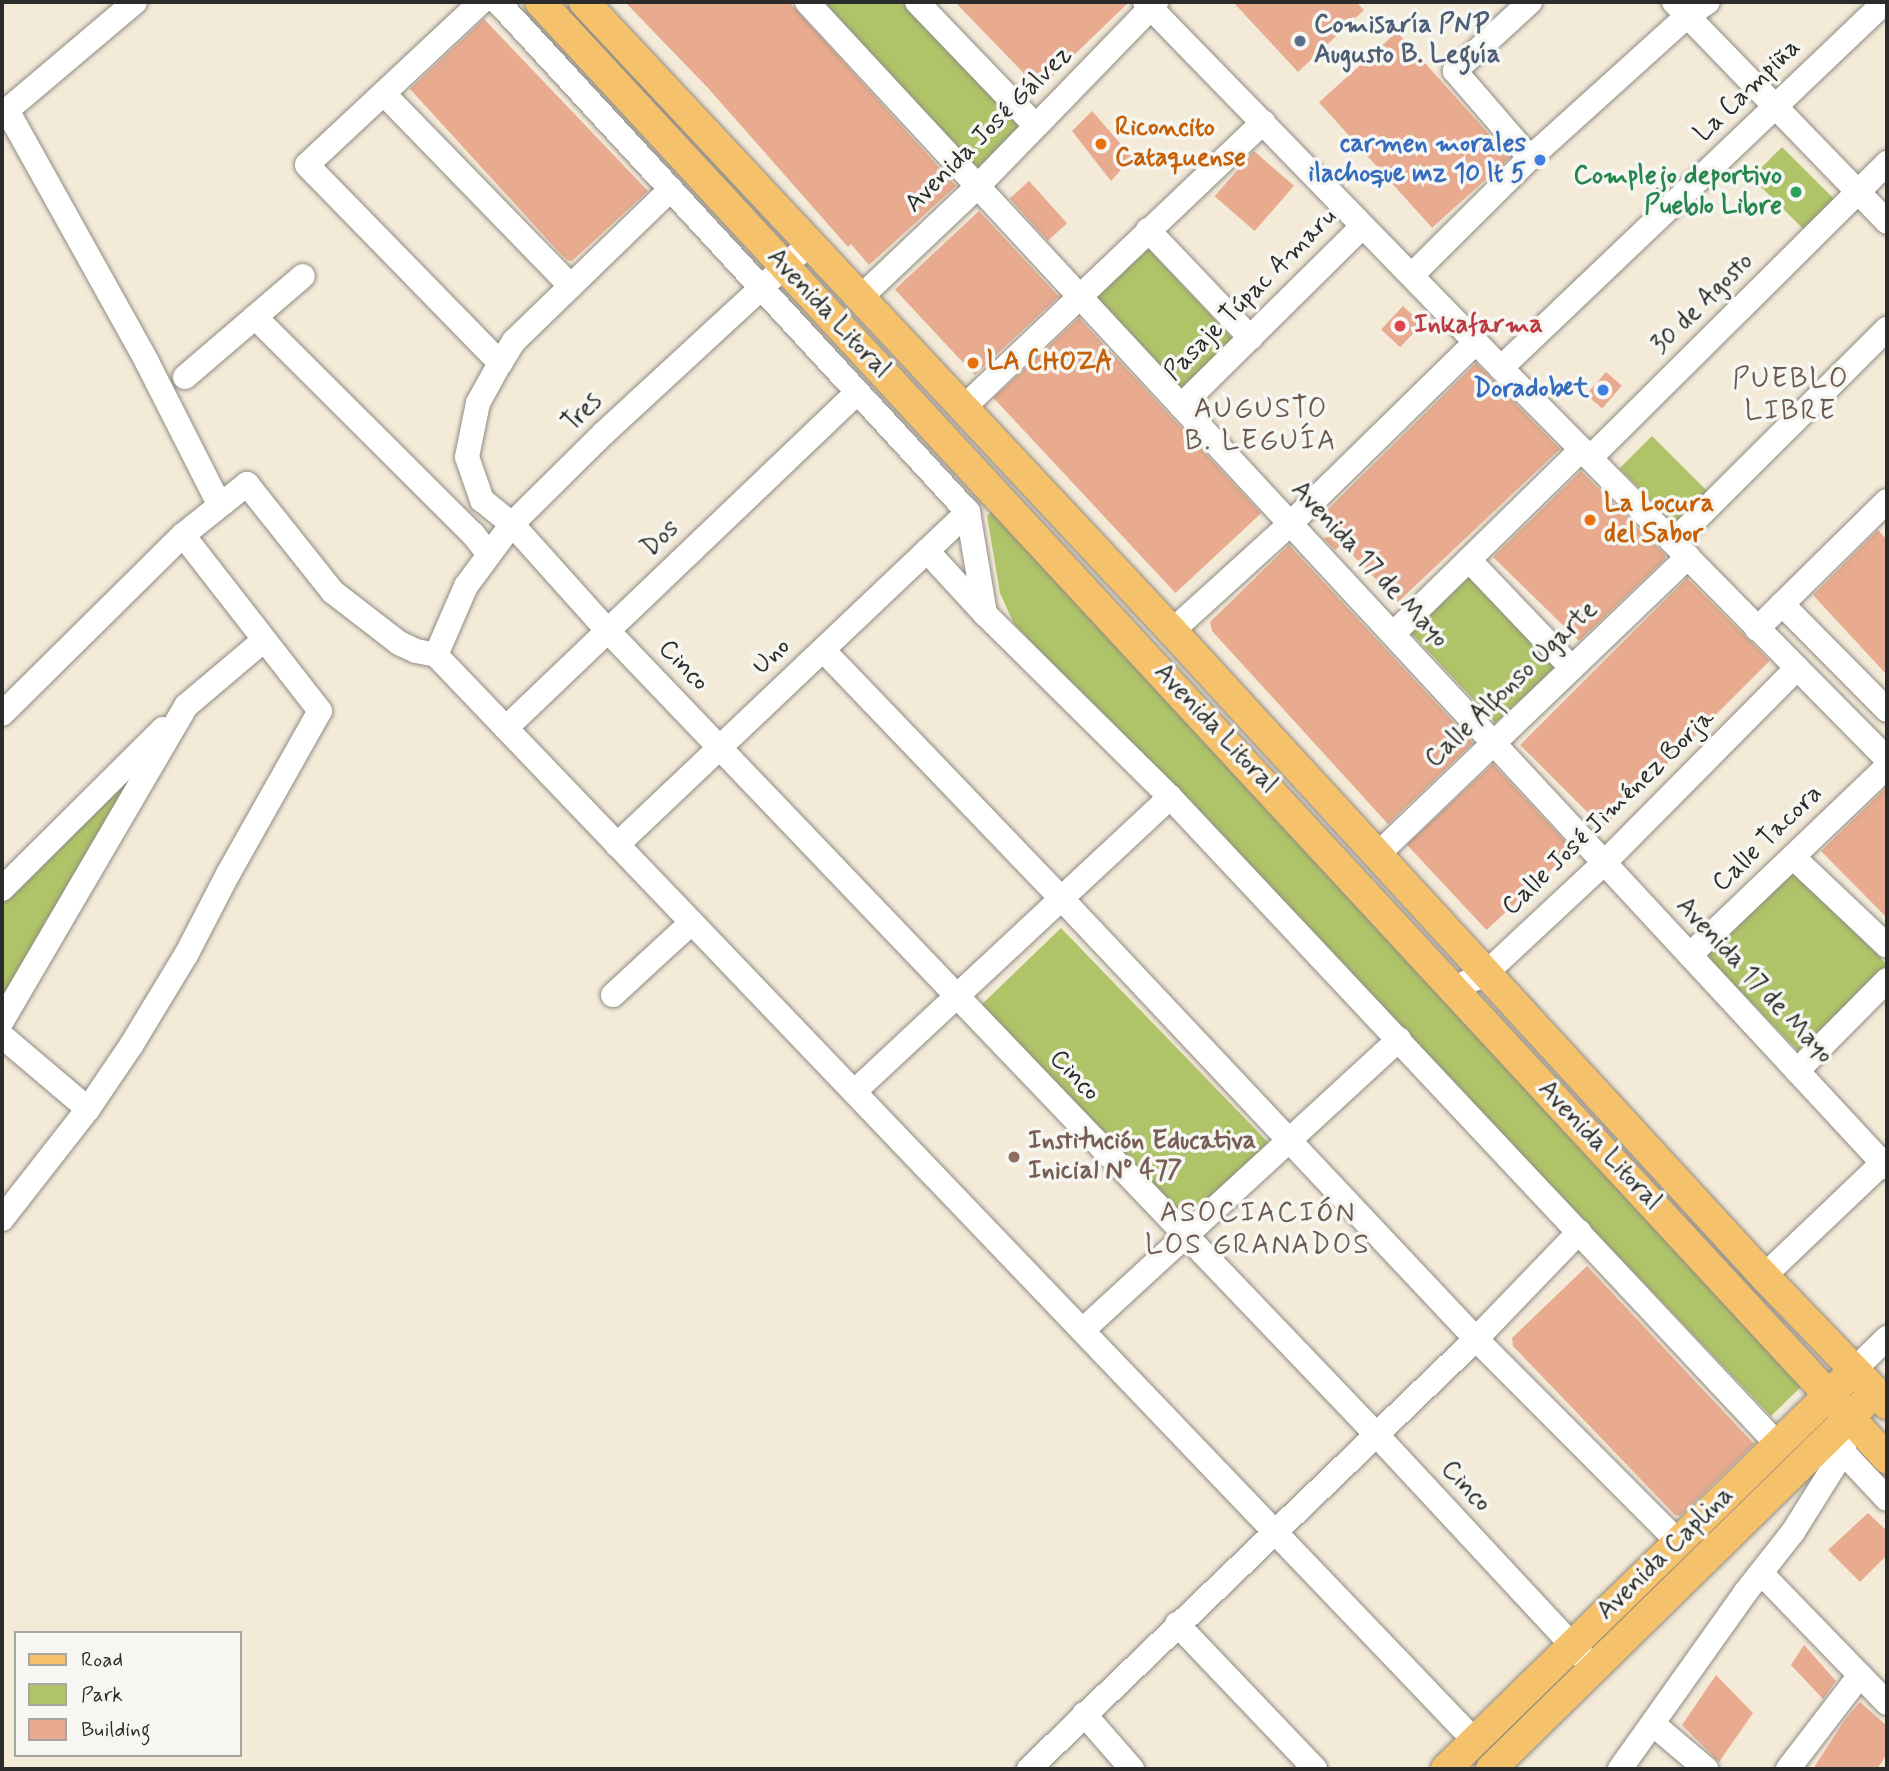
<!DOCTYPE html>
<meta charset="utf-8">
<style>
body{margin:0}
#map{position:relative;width:1889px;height:1771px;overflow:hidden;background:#f3ead8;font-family:Mynerve,sans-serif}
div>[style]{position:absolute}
.green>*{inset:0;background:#afc368;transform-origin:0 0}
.building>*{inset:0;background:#e8ab8f;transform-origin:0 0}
.roads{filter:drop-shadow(0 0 2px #8f8a82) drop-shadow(0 0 2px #8f8a82)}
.minor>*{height:24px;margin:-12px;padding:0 12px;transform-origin:12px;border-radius:12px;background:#fff}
.major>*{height:30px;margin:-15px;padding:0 15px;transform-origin:15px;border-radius:15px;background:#f5c16b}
.dots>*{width:19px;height:19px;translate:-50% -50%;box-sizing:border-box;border:4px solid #f6f6f2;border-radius:50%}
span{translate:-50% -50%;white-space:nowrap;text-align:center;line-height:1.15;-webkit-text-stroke:7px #f6f6f2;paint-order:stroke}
.service-label{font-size:26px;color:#4e5e75;font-weight:700}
.left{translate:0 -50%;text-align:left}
.street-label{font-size:26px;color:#2b2b2b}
.food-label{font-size:26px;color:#c56008;font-weight:700}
.shop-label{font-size:26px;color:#366cbe;font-weight:700}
.right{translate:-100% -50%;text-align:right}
.leisure-label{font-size:26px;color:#27864d;font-weight:700}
.health-label{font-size:26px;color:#be3a42;font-weight:700}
.education-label{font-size:26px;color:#785e54;font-weight:700}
.neighbourhood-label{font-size:28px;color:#6d584e;letter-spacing:2px}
.frame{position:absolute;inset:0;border:4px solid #2b2b2b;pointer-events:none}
.legend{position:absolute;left:14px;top:1631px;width:228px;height:126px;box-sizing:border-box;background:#f6f6f2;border:2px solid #a5a5a2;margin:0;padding:9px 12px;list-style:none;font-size:21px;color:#2b2b2b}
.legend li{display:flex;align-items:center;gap:14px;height:35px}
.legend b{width:35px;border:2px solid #a5a5a2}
</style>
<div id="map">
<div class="green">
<div style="clip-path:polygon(816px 2px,903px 2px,1020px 125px,974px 172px)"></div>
<div style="left:1782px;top:147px;width:85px;height:43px;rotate:45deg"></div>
<div style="left:1147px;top:247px;width:128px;height:75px;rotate:47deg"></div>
<div style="left:1652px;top:436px;width:86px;height:46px;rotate:45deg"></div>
<div style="clip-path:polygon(993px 510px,1804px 1384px,1771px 1416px,1014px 624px,1000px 593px,987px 516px)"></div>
<div style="left:1468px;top:575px;width:127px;height:81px;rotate:47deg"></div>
<div style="clip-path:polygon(139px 764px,2px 1007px,2px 902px,102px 796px)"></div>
<div style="left:1795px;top:869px;width:133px;height:124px;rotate:46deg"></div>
<div style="left:1061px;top:928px;width:299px;height:111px;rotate:46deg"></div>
</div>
<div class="building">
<div style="clip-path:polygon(625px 2px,789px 2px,956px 186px,869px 265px,851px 244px,848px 247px,708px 88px)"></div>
<div style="clip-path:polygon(955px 2px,1129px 2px,1039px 89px)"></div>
<div style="clip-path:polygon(1233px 2px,1356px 2px,1364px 10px,1298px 72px)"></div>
<div style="clip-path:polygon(484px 19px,648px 191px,572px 261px,567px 260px,557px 250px,410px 89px)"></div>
<div style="left:1397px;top:32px;width:169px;height:105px;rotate:48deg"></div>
<div style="clip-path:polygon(1092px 111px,1132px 157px,1111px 181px,1072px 131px)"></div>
<div style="left:1254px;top:151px;width:53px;height:60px;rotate:41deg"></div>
<div style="left:1029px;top:181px;width:57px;height:26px;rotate:48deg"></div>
<div style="left:979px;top:211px;width:117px;height:115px;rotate:47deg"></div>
<div style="left:1403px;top:306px;width:26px;height:32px;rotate:43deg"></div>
<div style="left:1079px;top:318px;width:267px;height:117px;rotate:47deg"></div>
<div style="clip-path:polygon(1476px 363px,1560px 449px,1398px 602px,1342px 544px,1335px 550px,1323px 538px,1335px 536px,1318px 519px)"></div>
<div style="left:1606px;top:372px;width:21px;height:30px;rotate:41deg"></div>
<div style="clip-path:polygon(1581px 471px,1665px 555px,1665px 559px,1579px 641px,1493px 557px)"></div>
<div style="clip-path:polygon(1878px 530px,1887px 540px,1887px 675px,1813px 595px)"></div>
<div style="clip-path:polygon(1289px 545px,1473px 743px,1388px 824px,1212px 631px,1210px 622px)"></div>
<div style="left:1687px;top:578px;width:117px;height:236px;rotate:45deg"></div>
<div style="left:1493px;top:764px;width:117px;height:118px;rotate:47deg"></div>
<div style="clip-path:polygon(1887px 787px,1887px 918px,1821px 851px)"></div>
<div style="clip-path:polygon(1587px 1266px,1754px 1444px,1680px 1516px,1675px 1515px,1513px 1346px,1512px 1338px)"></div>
<div style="clip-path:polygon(1868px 1513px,1887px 1531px,1887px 1555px,1860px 1582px,1828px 1550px)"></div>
<div style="clip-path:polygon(1804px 1645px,1836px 1681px,1823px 1699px,1791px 1665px)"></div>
<div style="clip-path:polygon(1716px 1675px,1753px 1713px,1719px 1762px,1682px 1725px)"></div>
<div style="clip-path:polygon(1860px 1702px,1887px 1726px,1887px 1754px,1877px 1769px,1813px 1769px,1844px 1721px)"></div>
</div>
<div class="roads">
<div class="minor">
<div style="left:135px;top:2px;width:167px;rotate:139.8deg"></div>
<div style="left:7px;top:110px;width:288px;rotate:60.9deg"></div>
<div style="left:147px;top:362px;width:159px;rotate:63.1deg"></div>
<div style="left:481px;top:2px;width:238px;rotate:136.9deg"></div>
<div style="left:307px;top:165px;width:277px;rotate:45.7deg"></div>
<div style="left:498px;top:2px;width:694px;rotate:47.34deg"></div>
<div style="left:968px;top:512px;width:103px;rotate:80.5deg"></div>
<div style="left:985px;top:614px;width:260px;rotate:44.7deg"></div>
<div style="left:1170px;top:797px;width:889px;rotate:46.82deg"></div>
<div style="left:807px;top:2px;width:1589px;rotate:47.19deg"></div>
<div style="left:917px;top:2px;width:170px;rotate:46.2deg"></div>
<div style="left:1145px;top:2px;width:511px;rotate:45.79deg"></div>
<div style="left:1501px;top:368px;width:549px;rotate:45.37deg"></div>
<div style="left:1674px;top:2px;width:306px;rotate:45.9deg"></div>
<div style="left:384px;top:94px;width:268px;rotate:45.8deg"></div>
<div style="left:1530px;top:158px;width:115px;rotate:-130.8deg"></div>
<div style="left:1455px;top:71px;width:102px;rotate:-42.6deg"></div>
<div style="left:671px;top:189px;width:219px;rotate:135.9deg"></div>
<div style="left:514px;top:341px;width:26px;rotate:122deg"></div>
<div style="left:500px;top:363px;width:46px;rotate:118.8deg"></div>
<div style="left:478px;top:403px;width:55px;rotate:101.5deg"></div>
<div style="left:467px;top:457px;width:46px;rotate:70.8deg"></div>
<div style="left:482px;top:500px;width:38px;rotate:39deg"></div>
<div style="left:512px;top:524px;width:144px;rotate:48.1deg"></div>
<div style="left:608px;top:631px;width:1110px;rotate:46.28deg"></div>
<div style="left:1375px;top:1433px;width:307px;rotate:47.1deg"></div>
<div style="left:1148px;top:230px;width:149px;rotate:46.4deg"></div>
<div style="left:1412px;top:275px;width:166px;rotate:-44.8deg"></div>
<div style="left:1530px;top:158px;width:212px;rotate:-42.1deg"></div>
<div style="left:1687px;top:16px;width:25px;rotate:-34deg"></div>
<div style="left:861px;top:297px;width:161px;rotate:-43.5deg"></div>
<div style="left:978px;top:186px;width:256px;rotate:-45.9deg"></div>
<div style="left:255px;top:317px;width:308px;rotate:44.9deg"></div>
<div style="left:473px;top:534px;width:24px;rotate:52deg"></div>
<div style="left:1501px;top:368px;width:530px;rotate:-43.63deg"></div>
<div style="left:185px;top:377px;width:155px;rotate:-40.6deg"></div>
<div style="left:1181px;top:406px;width:255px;rotate:-44.7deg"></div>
<div style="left:962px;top:409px;width:416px;rotate:-43.6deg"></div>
<div style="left:1590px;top:458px;width:419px;rotate:-44.8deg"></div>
<div style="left:1673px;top:542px;width:302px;rotate:-44.9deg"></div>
<div style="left:927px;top:551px;width:86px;rotate:47.4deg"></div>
<div style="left:1469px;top:560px;width:149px;rotate:46.4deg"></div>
<div style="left:1782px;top:604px;width:149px;rotate:45.3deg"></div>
<div style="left:1757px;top:629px;width:182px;rotate:-44.6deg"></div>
<div style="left:1172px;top:631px;width:159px;rotate:-42.2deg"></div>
<div style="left:1290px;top:524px;width:260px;rotate:-44.4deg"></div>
<div style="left:1393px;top:634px;width:264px;rotate:-44.4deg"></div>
<div style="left:823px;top:650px;width:345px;rotate:46.2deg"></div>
<div style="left:1062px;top:899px;width:604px;rotate:46.74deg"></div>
<div style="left:1476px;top:1339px;width:286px;rotate:45.1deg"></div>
<div style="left:436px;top:655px;width:75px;rotate:-66.5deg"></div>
<div style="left:466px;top:586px;width:77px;rotate:-53.4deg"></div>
<div style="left:512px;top:524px;width:129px;rotate:-44.7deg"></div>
<div style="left:604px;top:433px;width:280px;rotate:-42.7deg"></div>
<div style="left:2px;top:714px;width:255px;rotate:-44.7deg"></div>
<div style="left:183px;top:535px;width:82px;rotate:-38.6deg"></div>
<div style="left:247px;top:484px;width:138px;rotate:51.5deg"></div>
<div style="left:333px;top:592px;width:83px;rotate:37.7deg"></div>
<div style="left:399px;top:643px;width:19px;rotate:25deg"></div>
<div style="left:416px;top:651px;width:20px;rotate:11deg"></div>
<div style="left:436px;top:655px;width:1503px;rotate:46.27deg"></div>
<div style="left:506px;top:728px;width:486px;rotate:-43.7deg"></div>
<div style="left:617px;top:845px;width:484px;rotate:-43.5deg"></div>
<div style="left:1377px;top:855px;width:431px;rotate:-43.8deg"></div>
<div style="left:1793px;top:857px;width:129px;rotate:43.4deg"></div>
<div style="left:2px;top:889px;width:227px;rotate:-44.8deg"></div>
<div style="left:1690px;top:955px;width:272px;rotate:-43.7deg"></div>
<div style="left:1454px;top:988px;width:34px;rotate:-24deg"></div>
<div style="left:1485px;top:974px;width:163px;rotate:-43deg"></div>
<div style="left:1604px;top:863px;width:274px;rotate:-45.3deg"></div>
<div style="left:613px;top:995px;width:106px;rotate:-42.7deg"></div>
<div style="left:2px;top:1021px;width:365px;rotate:-59.7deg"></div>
<div style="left:186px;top:706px;width:102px;rotate:-40.2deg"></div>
<div style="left:2px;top:1036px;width:113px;rotate:40.3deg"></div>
<div style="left:1797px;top:1071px;width:128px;rotate:-45.3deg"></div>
<div style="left:855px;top:1091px;width:431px;rotate:-43deg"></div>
<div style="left:2px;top:1219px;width:140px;rotate:-52deg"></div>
<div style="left:88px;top:1109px;width:78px;rotate:-55.9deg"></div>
<div style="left:132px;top:1044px;width:104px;rotate:-58.8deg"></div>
<div style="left:186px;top:955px;width:91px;rotate:-62.6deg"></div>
<div style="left:228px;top:874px;width:187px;rotate:-60.6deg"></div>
<div style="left:320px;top:711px;width:223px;rotate:-127.9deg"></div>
<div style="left:1764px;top:1276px;width:170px;rotate:-43.6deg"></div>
<div style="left:1084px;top:1329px;width:428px;rotate:-42.6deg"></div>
<div style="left:1854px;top:1370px;width:46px;rotate:-44.1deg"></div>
<div style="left:1843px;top:1452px;width:64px;rotate:46.9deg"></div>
<div style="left:1761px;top:1573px;width:181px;rotate:45.9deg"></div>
<div style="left:1177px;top:1624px;width:200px;rotate:46.4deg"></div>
<div style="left:1084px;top:1714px;width:73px;rotate:48.9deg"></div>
<div style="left:1653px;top:1724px;width:70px;rotate:40.3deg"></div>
<div style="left:1029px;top:1769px;width:620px;rotate:-43.89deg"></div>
<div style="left:1476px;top:1339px;width:149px;rotate:-46.1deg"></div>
<div style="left:1620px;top:1769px;width:216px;rotate:-54.6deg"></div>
<div style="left:1745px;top:1593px;width:78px;rotate:-51.8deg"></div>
<div style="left:1793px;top:1532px;width:94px;rotate:-58deg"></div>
<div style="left:1843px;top:1452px;width:36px;rotate:-80deg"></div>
<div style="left:1788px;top:1769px;width:118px;rotate:-52.5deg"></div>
</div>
<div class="major">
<div style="left:540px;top:2px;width:1984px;rotate:47.23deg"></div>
<div style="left:584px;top:2px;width:861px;rotate:46.93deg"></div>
<div style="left:1172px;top:631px;width:875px;rotate:47.45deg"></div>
<div style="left:1764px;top:1276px;width:178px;rotate:46.1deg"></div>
<div style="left:1446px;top:1769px;width:554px;rotate:-44.34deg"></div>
<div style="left:1491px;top:1769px;width:521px;rotate:-44.46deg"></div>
</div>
</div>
<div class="dots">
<div style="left:1300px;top:41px;background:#5c6f8a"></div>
<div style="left:1101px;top:144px;background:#e8710a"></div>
<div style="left:1540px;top:160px;background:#3f7fe0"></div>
<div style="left:1796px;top:192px;background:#2e9e5b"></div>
<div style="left:1400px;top:326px;background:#e0444e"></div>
<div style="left:973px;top:363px;background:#e8710a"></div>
<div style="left:1603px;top:390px;background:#3f7fe0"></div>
<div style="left:1590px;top:520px;background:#e8710a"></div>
<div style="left:1014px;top:1157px;background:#8d6e63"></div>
</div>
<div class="service-label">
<span class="left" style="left:1314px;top:41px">Comisaría PNP<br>Augusto B. Leguía</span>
</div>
<div class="street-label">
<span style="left:1748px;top:91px;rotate:-44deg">La Campiña</span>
<span style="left:989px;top:130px;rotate:-45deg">Avenida José Gálvez</span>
<span style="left:1251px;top:295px;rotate:-45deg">Pasaje Túpac Amaru</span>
<span style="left:1703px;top:304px;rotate:-45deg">30 de Agosto</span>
<span style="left:828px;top:314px;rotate:47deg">Avenida Litoral</span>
<span style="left:583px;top:413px;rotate:-44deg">Tres</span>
<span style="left:661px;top:539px;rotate:-44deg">Dos</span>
<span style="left:1369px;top:565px;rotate:47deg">Avenida 17 de Mayo</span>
<span style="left:772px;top:657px;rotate:-43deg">Uno</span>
<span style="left:683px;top:666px;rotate:46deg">Cinco</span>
<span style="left:1512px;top:685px;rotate:-44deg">Calle Alfonso Ugarte</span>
<span style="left:1215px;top:729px;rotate:47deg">Avenida Litoral</span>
<span style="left:1609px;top:813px;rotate:-44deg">Calle José Jiménez Borja</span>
<span style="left:1768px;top:839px;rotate:-44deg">Calle Tacora</span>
<span style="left:1754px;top:981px;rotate:47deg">Avenida 17 de Mayo</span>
<span style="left:1074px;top:1076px;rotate:46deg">Cinco</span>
<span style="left:1599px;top:1146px;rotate:47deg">Avenida Litoral</span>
<span style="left:1465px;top:1487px;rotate:47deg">Cinco</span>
<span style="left:1666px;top:1554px;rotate:-44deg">Avenida Caplina</span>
</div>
<div class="food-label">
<span class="left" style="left:1115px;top:144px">Riconcito<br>Cataquense</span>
<span class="left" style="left:987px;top:363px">LA CHOZA</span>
<span class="left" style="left:1604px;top:520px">La Locura<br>del Sabor</span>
</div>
<div class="shop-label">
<span class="right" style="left:1526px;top:160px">carmen morales<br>ilachoque mz 10 lt 5</span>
<span class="right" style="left:1589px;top:390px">Doradobet</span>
</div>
<div class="leisure-label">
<span class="right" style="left:1782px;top:192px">Complejo deportivo<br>Pueblo Libre</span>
</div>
<div class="health-label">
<span class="left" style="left:1414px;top:326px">Inkafarma</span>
</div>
<div class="education-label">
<span class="left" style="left:1028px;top:1157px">Institución Educativa<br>Inicial Nº 477</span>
</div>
<div class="neighbourhood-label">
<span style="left:1791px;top:396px">PUEBLO<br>LIBRE</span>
<span style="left:1261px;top:426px">AUGUSTO<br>B. LEGUÍA</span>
<span style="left:1258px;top:1230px">ASOCIACIÓN<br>LOS GRANADOS</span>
</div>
<div class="frame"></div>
<ul class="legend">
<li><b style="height:9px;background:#f5c16b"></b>Road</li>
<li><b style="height:19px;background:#afc368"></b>Park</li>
<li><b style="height:19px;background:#e8ab8f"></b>Building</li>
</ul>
</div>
